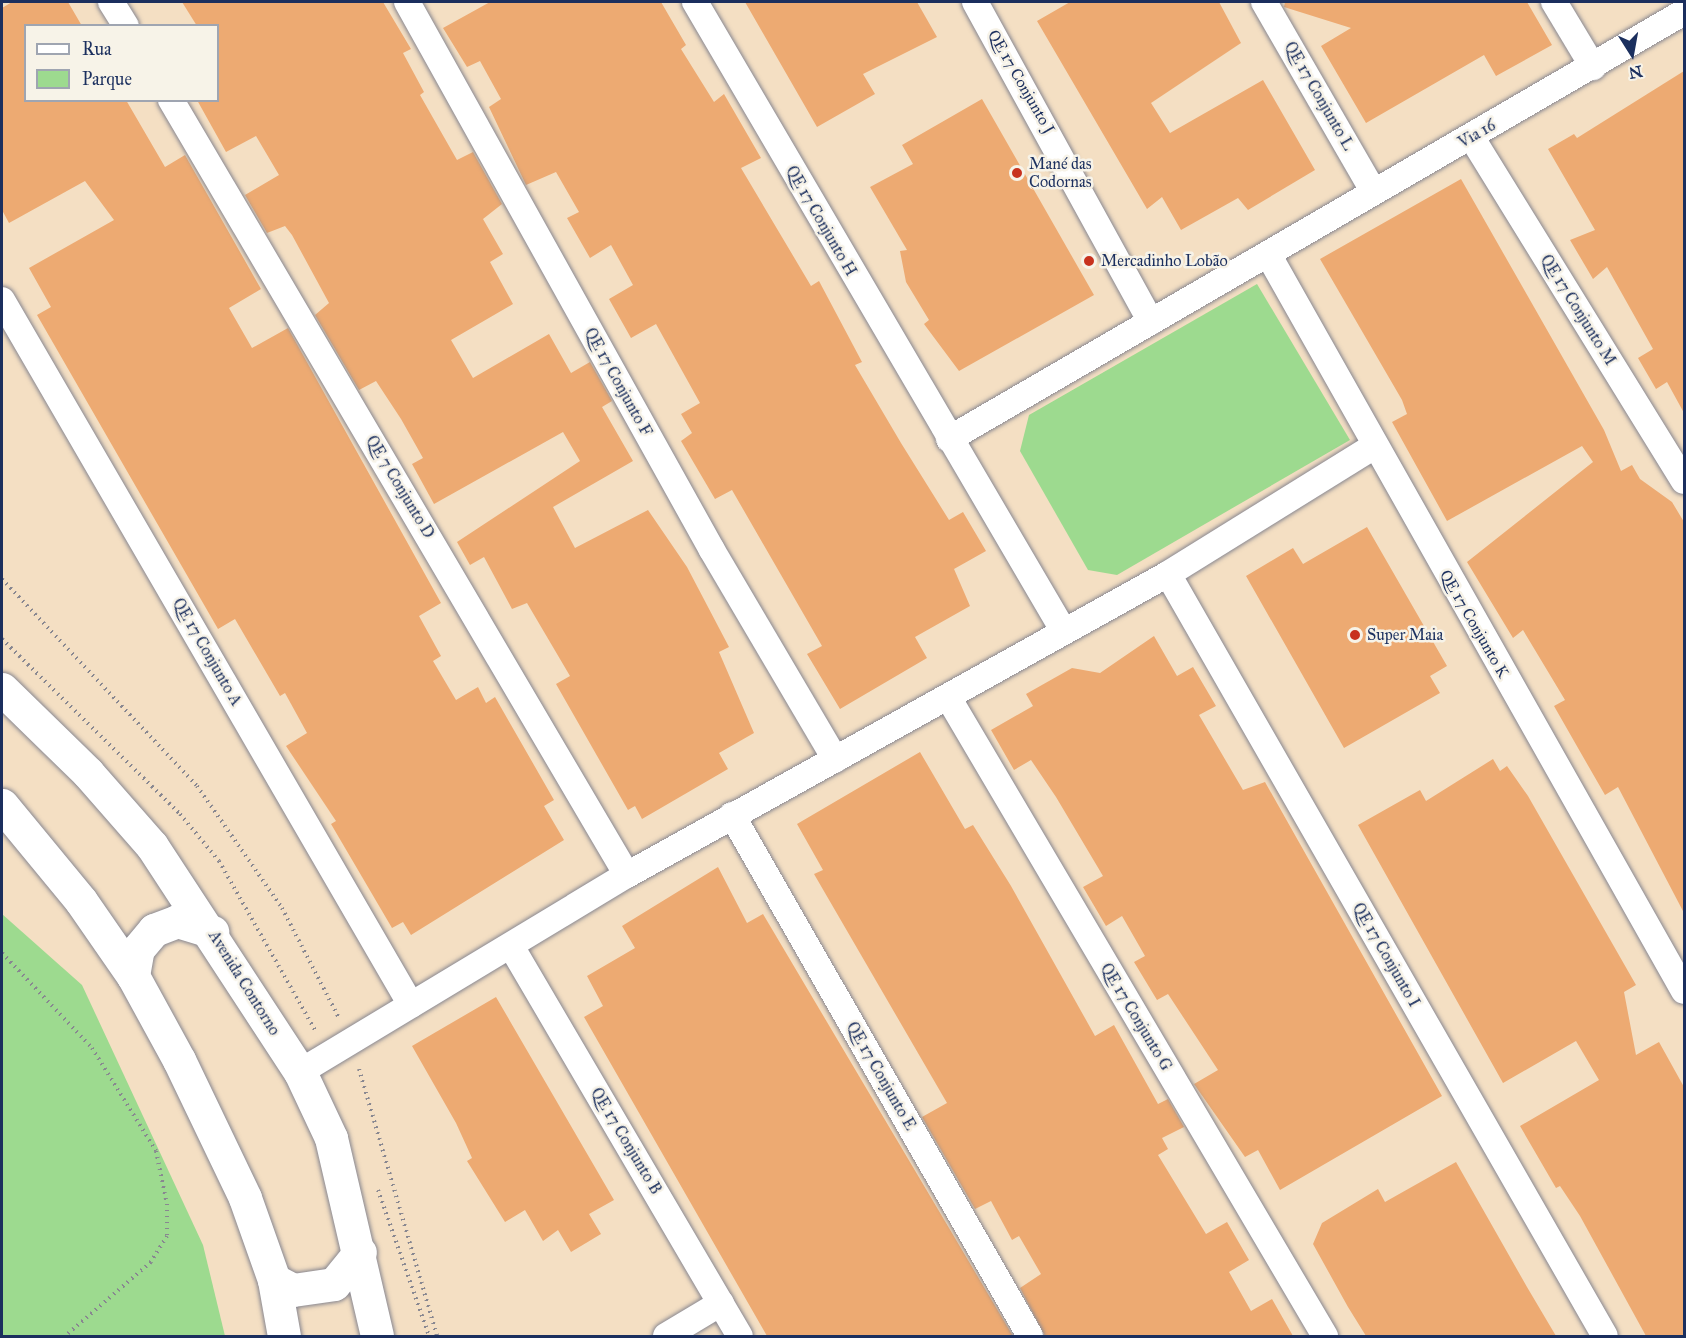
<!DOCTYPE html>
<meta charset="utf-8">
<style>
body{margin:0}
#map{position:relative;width:1686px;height:1338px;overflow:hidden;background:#f4dfc3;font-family:"IM FELL Great Primer",serif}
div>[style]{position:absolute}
.green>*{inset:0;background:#9dda8f}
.building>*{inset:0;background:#edaa72}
.path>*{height:4px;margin-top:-2px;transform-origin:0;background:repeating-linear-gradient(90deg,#888790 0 1.5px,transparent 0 6px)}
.roads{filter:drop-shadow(0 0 2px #888790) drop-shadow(0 0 2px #888790)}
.minor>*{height:26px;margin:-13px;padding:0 13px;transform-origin:13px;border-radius:13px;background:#fff}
.secondary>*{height:33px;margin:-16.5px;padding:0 16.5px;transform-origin:16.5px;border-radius:16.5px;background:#fff}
.dots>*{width:16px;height:16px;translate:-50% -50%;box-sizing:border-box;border:3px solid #f7f3e8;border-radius:50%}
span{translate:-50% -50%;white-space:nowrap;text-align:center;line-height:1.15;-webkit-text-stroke:5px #f7f3e8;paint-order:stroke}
.street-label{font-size:16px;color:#1b2f5e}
.poi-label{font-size:16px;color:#1b2f5e}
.left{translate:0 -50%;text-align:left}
.frame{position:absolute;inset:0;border:3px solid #1b2f5e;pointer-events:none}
.legend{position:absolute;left:24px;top:24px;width:195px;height:78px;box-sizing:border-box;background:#f7f3e8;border:2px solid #9fa5b1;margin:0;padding:8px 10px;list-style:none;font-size:18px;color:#1b2f5e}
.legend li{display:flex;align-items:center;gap:12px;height:30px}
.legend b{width:30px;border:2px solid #9fa5b1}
.north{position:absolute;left:1602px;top:24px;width:60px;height:60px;-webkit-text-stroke:4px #f7f3e8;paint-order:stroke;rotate:169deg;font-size:16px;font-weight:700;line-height:24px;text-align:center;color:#1b2f5e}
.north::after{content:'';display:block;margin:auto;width:21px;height:27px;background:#1b2f5e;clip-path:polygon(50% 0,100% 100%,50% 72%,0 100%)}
</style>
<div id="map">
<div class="green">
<div style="clip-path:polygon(1257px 284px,1350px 440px,1117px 575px,1088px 570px,1020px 451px,1029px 415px)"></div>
<div style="clip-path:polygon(2px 914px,82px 985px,203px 1245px,225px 1336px,2px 1336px)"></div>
</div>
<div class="building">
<div style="clip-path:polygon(12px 2px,68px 2px,82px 26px,26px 26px,26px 100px,126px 100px,165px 167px,185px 155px,261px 289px,229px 308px,252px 348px,288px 328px,441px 603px,419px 616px,441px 656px,433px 661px,456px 700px,478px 687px,486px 703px,495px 697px,554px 800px,544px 806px,564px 840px,411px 935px,403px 922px,392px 928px,331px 824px,336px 821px,286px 746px,307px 733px,285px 693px,280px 696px,235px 619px,218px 629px,37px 315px,51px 307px,29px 268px,114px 220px,85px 181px,9px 223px,2px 210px,2px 8px)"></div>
<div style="clip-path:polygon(182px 2px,383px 2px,411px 49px,403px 53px,424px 92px,420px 95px,457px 160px,473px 152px,502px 204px,483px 219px,503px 254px,490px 262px,513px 304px,451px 340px,473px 378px,549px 334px,571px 373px,590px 362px,612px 401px,602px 407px,633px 461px,553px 507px,575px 548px,648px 510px,687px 567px,729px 647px,719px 652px,754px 733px,719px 753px,728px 769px,642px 819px,635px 806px,628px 810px,556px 684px,570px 676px,527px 603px,512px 609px,484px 557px,470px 565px,457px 542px,580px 461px,563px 432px,434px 504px,412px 464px,423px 458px,401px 419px,376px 381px,359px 390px,315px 315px,329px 303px,292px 235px,285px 226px,267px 233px,245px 195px,279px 175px,256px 136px,226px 152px,197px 100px,218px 100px,218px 26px,197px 26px)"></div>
<div style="clip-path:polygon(490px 2px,661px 2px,686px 45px,681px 49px,714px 102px,724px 94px,761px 158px,741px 168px,811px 286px,819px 281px,862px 362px,855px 365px,901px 443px,949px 520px,963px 512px,986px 551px,954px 569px,970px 606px,915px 637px,927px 658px,840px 709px,807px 654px,822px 646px,732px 490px,715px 499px,681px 441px,692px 433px,681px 414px,700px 403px,656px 324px,631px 338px,609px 299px,633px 285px,611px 245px,590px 258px,567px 218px,579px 212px,556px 172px,526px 185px,489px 107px,501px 99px,480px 61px,467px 67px,443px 28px)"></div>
<div style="clip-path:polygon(745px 2px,917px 2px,937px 37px,863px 74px,875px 94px,817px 127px)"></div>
<div style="clip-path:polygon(1070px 2px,1219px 2px,1241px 43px,1151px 103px,1170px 133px,1263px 80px,1315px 170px,1248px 210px,1238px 198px,1181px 230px,1162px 197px,1147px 209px,1037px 21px)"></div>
<div style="clip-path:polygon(1285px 2px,1527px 2px,1552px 45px,1496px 76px,1484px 55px,1366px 123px,1321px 46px,1351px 28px,1284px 7px)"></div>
<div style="clip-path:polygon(1684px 71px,1684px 413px,1667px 382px,1656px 389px,1638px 358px,1653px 349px,1607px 267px,1593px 279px,1570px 240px,1595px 230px,1548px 149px,1574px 134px,1577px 138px)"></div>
<div style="clip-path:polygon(982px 99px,1094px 295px,959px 371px,924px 324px,929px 320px,906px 282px,900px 251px,907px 250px,870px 187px,913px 164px,902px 145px)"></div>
<div style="clip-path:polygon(1461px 179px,1604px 430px,1621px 471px,1632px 465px,1640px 479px,1672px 502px,1684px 522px,1684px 913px,1618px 787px,1605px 795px,1582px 755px,1554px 706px,1565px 700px,1523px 630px,1513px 638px,1467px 562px,1593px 462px,1582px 446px,1447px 521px,1392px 422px,1407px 414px,1402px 400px,1320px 259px)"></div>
<div style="clip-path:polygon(1367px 527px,1447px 666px,1430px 676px,1440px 693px,1344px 748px,1246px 576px,1293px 548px,1303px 564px)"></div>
<div style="clip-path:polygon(1154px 636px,1177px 676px,1193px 667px,1216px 706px,1199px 715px,1243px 790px,1265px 782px,1442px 1096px,1280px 1190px,1258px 1150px,1245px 1157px,1194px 1084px,1218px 1070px,1168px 994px,1157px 1000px,1134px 962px,1145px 956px,1122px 916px,1106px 926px,1083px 887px,1103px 876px,1056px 797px,1031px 760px,1014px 770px,991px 730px,1033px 706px,1026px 694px,1072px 668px,1100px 673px)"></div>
<div style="clip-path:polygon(920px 752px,965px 829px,973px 825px,1011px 886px,1095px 1036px,1114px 1025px,1158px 1104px,1168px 1099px,1184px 1127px,1162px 1138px,1168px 1149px,1158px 1155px,1206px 1234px,1227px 1222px,1249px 1260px,1229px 1272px,1251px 1311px,1272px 1299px,1293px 1336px,1045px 1336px,1020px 1288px,1041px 1274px,1019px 1236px,1012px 1240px,991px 1201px,975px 1209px,922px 1117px,947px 1103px,814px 874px,823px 870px,797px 824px)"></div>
<div style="clip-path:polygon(1493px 759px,1500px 771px,1507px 766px,1528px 796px,1636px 985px,1624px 992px,1636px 1055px,1659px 1042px,1684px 1087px,1684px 1336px,1646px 1336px,1580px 1216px,1560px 1186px,1556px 1188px,1520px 1126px,1599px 1080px,1576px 1041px,1503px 1083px,1358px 825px,1420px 790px,1426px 801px)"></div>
<div style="clip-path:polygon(718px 867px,747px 923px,763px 914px,1013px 1336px,767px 1336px,584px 1017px,603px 1006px,587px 976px,635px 948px,622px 926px)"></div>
<div style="clip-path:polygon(496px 997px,614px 1200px,589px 1214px,601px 1234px,571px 1252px,558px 1230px,543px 1241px,525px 1210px,505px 1222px,467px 1161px,472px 1158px,456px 1123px,412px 1046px)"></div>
<div style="clip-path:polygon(1456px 1162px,1527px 1287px,1556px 1336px,1366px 1336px,1348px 1307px,1313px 1244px,1322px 1223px,1378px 1189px,1385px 1202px)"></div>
</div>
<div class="path">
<div style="left:2px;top:579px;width:284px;rotate:46.7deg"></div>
<div style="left:197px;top:786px;width:149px;rotate:55.1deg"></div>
<div style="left:282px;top:908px;width:124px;rotate:62.6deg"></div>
<div style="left:2px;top:639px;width:250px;rotate:44.5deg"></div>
<div style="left:180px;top:814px;width:61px;rotate:50.3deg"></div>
<div style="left:219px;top:861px;width:194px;rotate:60.4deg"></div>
<div style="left:2px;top:953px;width:131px;rotate:46.5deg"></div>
<div style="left:92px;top:1048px;width:121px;rotate:58.1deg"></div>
<div style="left:156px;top:1151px;width:54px;rotate:78.3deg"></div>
<div style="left:167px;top:1204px;width:32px;rotate:90deg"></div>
<div style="left:167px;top:1236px;width:31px;rotate:122deg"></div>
<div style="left:151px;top:1262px;width:113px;rotate:139.3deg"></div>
<div style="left:359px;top:1069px;width:278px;rotate:73.7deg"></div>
<div style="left:378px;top:1190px;width:155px;rotate:70.7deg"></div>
</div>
<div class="roads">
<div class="minor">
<div style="left:111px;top:2px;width:28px;rotate:58deg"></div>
<div style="left:407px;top:2px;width:627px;rotate:60.9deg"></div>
<div style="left:712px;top:550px;width:243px;rotate:59.5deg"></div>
<div style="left:695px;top:2px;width:728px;rotate:59.63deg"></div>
<div style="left:975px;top:2px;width:365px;rotate:61.2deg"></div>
<div style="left:1264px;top:2px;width:218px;rotate:60deg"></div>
<div style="left:1554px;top:2px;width:76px;rotate:59deg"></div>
<div style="left:171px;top:100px;width:899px;rotate:59.53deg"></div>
<div style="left:1472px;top:138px;width:403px;rotate:58.3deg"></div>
<div style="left:1268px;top:254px;width:846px;rotate:60.56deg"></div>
<div style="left:2px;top:300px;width:815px;rotate:59.88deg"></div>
<div style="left:949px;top:439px;width:850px;rotate:-30.15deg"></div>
<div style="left:1168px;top:574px;width:878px;rotate:60.17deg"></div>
<div style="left:948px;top:697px;width:742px;rotate:59.46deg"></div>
<div style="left:732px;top:815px;width:600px;rotate:60.23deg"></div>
<div style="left:511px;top:946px;width:452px;rotate:59.6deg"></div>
<div style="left:300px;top:1072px;width:382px;rotate:-31.1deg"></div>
<div style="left:627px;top:875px;width:619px;rotate:-29.09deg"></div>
<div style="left:1168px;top:574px;width:241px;rotate:-31.8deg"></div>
<div style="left:666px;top:1336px;width:64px;rotate:-31deg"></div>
</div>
<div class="secondary">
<div style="left:2px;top:689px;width:120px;rotate:44.3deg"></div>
<div style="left:88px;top:773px;width:97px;rotate:48.8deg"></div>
<div style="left:152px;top:846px;width:270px;rotate:56.8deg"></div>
<div style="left:300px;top:1072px;width:73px;rotate:64.8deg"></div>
<div style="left:331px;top:1138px;width:203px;rotate:76.9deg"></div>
<div style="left:2px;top:805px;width:124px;rotate:50.5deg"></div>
<div style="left:81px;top:901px;width:91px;rotate:55.3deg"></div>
<div style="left:133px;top:976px;width:96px;rotate:61.3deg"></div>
<div style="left:179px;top:1060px;width:153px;rotate:64.4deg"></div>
<div style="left:245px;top:1198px;width:87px;rotate:70.5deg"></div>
<div style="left:274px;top:1280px;width:57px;rotate:79.9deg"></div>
<div style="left:133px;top:976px;width:27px;rotate:-80deg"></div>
<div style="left:138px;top:949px;width:25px;rotate:-50deg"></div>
<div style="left:154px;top:930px;width:25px;rotate:-21deg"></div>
<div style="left:177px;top:921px;width:37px;rotate:17deg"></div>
<div style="left:274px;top:1280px;width:21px;rotate:28deg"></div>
<div style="left:293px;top:1290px;width:41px;rotate:-8.3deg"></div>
<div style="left:334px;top:1284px;width:41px;rotate:-50.9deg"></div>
</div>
</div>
<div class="dots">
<div style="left:1017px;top:173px;background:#c8321e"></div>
<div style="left:1089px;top:261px;background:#c8321e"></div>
<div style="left:1355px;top:635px;background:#c8321e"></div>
</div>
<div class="street-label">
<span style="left:1021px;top:82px;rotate:60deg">QE 17 Conjunto J</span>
<span style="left:1319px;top:96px;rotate:60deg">QE 17 Conjunto L</span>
<span style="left:1477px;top:134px;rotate:-30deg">Via 16</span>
<span style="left:821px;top:221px;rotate:60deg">QE 17 Conjunto H</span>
<span style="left:1578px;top:310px;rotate:58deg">QE 17 Conjunto M</span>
<span style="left:618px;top:382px;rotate:61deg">QE 17 Conjunto F</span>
<span style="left:400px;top:487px;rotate:59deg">QE 7 Conjunto D</span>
<span style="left:1474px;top:624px;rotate:60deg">QE 17 Conjunto K</span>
<span style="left:207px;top:652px;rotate:60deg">QE 17 Conjunto A</span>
<span style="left:1386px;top:955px;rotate:60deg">QE 17 Conjunto I</span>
<span style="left:244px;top:983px;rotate:58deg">Avenida Contorno</span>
<span style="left:1136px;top:1017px;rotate:59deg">QE 17 Conjunto G</span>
<span style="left:881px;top:1076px;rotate:60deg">QE 17 Conjunto E</span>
<span style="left:626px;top:1141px;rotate:59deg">QE 17 Conjunto B</span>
</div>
<div class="poi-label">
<span class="left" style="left:1029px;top:173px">Mané das<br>Codornas</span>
<span class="left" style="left:1101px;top:261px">Mercadinho Lobão</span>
<span class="left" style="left:1367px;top:635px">Super Maia</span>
</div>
<div class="frame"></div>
<ul class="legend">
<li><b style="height:8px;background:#fff"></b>Rua</li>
<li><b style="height:16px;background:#9dda8f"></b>Parque</li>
</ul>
<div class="north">N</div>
</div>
